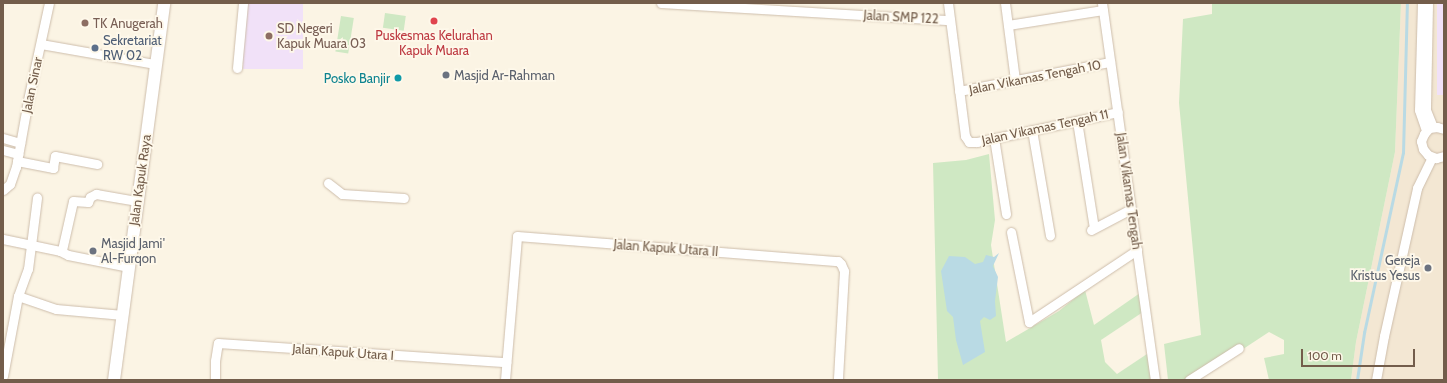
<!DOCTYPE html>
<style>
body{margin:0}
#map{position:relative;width:1447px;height:383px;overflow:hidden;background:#fbf4e4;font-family:Cabin,sans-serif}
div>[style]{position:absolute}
.residential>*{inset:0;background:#f3e7d3}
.education>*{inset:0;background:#f1e1f8;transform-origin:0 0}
.green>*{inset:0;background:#cfe8c3;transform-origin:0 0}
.water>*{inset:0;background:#b9dae4}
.stream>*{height:2.5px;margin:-1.25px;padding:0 1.25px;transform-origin:1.25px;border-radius:1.25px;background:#b9dae4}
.roads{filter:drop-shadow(0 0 1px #cdbdab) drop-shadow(0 0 1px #cdbdab)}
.street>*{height:9px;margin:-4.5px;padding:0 4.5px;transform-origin:4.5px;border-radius:4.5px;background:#fff}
.secondary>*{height:12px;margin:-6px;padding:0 6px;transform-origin:6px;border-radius:6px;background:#fff}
.dots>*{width:11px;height:11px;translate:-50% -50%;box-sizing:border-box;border:2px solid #fef8ea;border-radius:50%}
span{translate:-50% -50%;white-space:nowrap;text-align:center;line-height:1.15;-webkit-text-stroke:3.5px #fef8ea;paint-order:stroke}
.street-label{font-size:13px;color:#735d4b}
.education-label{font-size:13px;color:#785e54}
.left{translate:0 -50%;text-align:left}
.health-label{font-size:13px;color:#be3a42}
.service-label{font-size:13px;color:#4e5e75}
.worship-label{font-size:13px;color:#5b616d}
.right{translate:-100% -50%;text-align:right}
.culture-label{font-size:13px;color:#0d838f}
.frame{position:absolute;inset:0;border:4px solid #735d4b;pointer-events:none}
.scale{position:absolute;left:1301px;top:349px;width:114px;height:18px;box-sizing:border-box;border:2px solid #735d4b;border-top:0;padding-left:5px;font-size:12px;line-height:14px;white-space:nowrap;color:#735d4b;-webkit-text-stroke:3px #fef8ea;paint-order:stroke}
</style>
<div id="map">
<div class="residential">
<div style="clip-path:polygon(1401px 3px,1444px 3px,1444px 380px,1351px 380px,1356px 342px,1395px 152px)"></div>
</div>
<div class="education">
<div style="left:243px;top:3px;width:60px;height:66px"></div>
<div style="left:1437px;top:3px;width:7px;height:92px"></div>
</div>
<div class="green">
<div style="clip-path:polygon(1212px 3px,1401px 3px,1395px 152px,1356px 342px,1351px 380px,1269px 380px,1264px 358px,1284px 354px,1284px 340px,1269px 332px,1196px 380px,1168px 380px,1164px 344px,1201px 335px,1179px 103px,1183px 19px,1212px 14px)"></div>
<div style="left:385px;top:13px;width:21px;height:15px;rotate:8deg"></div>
<div style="left:341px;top:16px;width:13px;height:36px;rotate:9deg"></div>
<div style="clip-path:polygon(989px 154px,995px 220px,991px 245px,1006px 342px,1059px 311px,1085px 290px,1094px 325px,1140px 293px,1143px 312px,1101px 340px,1105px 362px,1117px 374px,1150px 352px,1155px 380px,938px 380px,933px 163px,966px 160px)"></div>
</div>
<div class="water">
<div style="clip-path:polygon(999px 253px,993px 266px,998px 277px,995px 301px,996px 316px,990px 320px,984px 317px,980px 321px,985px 352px,963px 365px,956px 340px,953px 317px,947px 311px,941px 271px,949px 256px,965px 257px,975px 264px,983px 262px,986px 255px,994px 257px)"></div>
</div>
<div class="stream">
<div style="left:1357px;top:380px;width:48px;rotate:-81.5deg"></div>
<div style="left:1364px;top:333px;width:184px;rotate:-77.8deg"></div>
<div style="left:1403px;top:153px;width:150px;rotate:-88.5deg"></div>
</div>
<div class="roads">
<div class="street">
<div style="left:661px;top:3px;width:289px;rotate:3.4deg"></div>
<div style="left:948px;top:3px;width:134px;rotate:82.7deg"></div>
<div style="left:965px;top:136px;width:7px;rotate:56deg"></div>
<div style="left:969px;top:142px;width:8px"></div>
<div style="left:977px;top:142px;width:144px;rotate:-12deg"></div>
<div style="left:1005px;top:3px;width:78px;rotate:82.6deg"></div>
<div style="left:1102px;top:3px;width:381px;rotate:82deg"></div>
<div style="left:1422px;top:3px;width:107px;rotate:91.6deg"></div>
<div style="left:1419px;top:110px;width:21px;rotate:71deg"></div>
<div style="left:1428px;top:3px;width:107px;rotate:91.1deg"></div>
<div style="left:1426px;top:110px;width:18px;rotate:68deg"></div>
<div style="left:1008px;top:25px;width:96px;rotate:-9deg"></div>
<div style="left:41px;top:44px;width:116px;rotate:10deg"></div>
<div style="left:237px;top:68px;width:65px;rotate:-84.7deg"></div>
<div style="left:959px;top:91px;width:154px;rotate:-10.9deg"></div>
<div style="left:1077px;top:121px;width:108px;rotate:81deg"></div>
<div style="left:1444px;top:129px;width:7px;rotate:-164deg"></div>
<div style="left:1437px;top:127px;width:8px;rotate:173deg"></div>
<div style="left:1429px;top:128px;width:8px;rotate:130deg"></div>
<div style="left:1424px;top:134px;width:8px;rotate:113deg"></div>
<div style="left:1421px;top:141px;width:8px;rotate:76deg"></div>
<div style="left:1423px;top:149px;width:8px;rotate:50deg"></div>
<div style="left:1428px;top:155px;width:9px;rotate:21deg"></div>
<div style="left:1436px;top:158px;width:8px;rotate:-14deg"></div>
<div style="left:1032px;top:130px;width:107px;rotate:80.3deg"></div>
<div style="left:3px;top:138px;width:18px;rotate:16deg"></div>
<div style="left:994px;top:138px;width:77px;rotate:81deg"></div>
<div style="left:3px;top:150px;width:16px;rotate:15deg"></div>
<div style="left:17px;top:161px;width:37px;rotate:11deg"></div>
<div style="left:53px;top:168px;width:12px;rotate:-81deg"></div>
<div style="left:55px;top:156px;width:43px;rotate:10.8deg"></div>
<div style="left:328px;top:183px;width:18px;rotate:38deg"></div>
<div style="left:342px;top:194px;width:62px;rotate:3.7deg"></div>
<div style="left:3px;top:190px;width:9px;rotate:-41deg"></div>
<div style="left:10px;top:184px;width:18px;rotate:-71deg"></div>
<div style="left:16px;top:167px;width:68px;rotate:-79.8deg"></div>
<div style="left:28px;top:100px;width:99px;rotate:-77.8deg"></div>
<div style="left:1091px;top:230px;width:45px;rotate:-27.7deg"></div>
<div style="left:1011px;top:232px;width:92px;rotate:78.7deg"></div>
<div style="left:1029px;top:322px;width:130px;rotate:-33.7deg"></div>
<div style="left:3px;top:239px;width:58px;rotate:11.9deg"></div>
<div style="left:60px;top:251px;width:9px;rotate:27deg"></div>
<div style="left:68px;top:255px;width:61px;rotate:11.3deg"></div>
<div style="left:60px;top:251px;width:2px;rotate:-27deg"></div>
<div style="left:62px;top:250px;width:50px;rotate:-77.3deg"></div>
<div style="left:73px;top:201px;width:15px;rotate:4deg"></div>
<div style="left:88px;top:202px;width:5px;rotate:-68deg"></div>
<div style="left:90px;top:197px;width:7px;rotate:-27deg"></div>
<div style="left:96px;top:194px;width:42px;rotate:9.7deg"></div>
<div style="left:18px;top:296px;width:40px;rotate:18.9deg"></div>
<div style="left:56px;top:309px;width:67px;rotate:5.1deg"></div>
<div style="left:3px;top:376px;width:81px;rotate:-79.4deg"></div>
<div style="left:18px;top:296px;width:29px;rotate:-70deg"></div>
<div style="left:28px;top:269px;width:72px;rotate:-82.8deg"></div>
<div style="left:215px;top:380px;width:19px;rotate:-90deg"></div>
<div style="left:215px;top:361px;width:18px;rotate:-81deg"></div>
<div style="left:218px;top:343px;width:289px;rotate:3.8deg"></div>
<div style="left:505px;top:380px;width:144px;rotate:-85.2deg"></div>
<div style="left:517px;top:236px;width:322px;rotate:4.5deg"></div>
<div style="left:838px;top:261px;width:4px;rotate:45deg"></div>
<div style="left:841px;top:264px;width:8px;rotate:67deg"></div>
<div style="left:844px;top:271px;width:109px;rotate:93.2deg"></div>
<div style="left:1189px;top:380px;width:59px;rotate:-32.6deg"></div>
<div style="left:1376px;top:380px;width:45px;rotate:-79.7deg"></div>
<div style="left:1384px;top:336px;width:152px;rotate:-77.4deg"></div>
<div style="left:1417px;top:188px;width:34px;rotate:-64deg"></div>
</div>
<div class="secondary">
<div style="left:114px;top:380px;width:380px;rotate:-82.4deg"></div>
</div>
</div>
<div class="dots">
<div style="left:434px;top:21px;background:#e0444e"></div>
<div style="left:85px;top:23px;background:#8d6e63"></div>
<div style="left:269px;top:36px;background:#8d6e63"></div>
<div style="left:95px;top:48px;background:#5c6f8a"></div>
<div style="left:446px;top:75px;background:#6b7280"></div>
<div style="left:398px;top:78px;background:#0f9aa8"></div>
<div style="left:93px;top:251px;background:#6b7280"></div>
<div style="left:1428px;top:268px;background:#6b7280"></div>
</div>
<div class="street-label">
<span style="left:901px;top:17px;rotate:3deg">Jalan SMP 122</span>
<span style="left:1035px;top:77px;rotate:-11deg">Jalan Vikamas Tengah 10</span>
<span style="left:32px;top:85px;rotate:-78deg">Jalan Sinar</span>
<span style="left:1045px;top:127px;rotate:-12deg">Jalan Vikamas Tengah 11</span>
<span style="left:140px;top:180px;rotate:-82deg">Jalan Kapuk Raya</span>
<span style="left:1129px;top:191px;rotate:82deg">Jalan Vikamas Tengah</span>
<span style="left:666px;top:248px;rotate:4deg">Jalan Kapuk Utara II</span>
<span style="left:343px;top:352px;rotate:4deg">Jalan Kapuk Utara I</span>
</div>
<div class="education-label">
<span class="left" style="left:93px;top:23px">TK Anugerah</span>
<span class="left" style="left:277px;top:36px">SD Negeri<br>Kapuk Muara 03</span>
</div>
<div class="health-label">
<span style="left:434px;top:43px">Puskesmas Kelurahan<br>Kapuk Muara</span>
</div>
<div class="service-label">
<span class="left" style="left:103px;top:48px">Sekretariat<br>RW 02</span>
</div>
<div class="worship-label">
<span class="left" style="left:454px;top:75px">Masjid Ar-Rahman</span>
<span class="left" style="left:101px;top:251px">Masjid Jami'<br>Al-Furqon</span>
<span class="right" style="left:1420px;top:268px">Gereja<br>Kristus Yesus</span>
</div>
<div class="culture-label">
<span class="right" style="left:390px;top:78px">Posko Banjir</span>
</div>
<div class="frame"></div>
<div class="scale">100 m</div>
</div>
